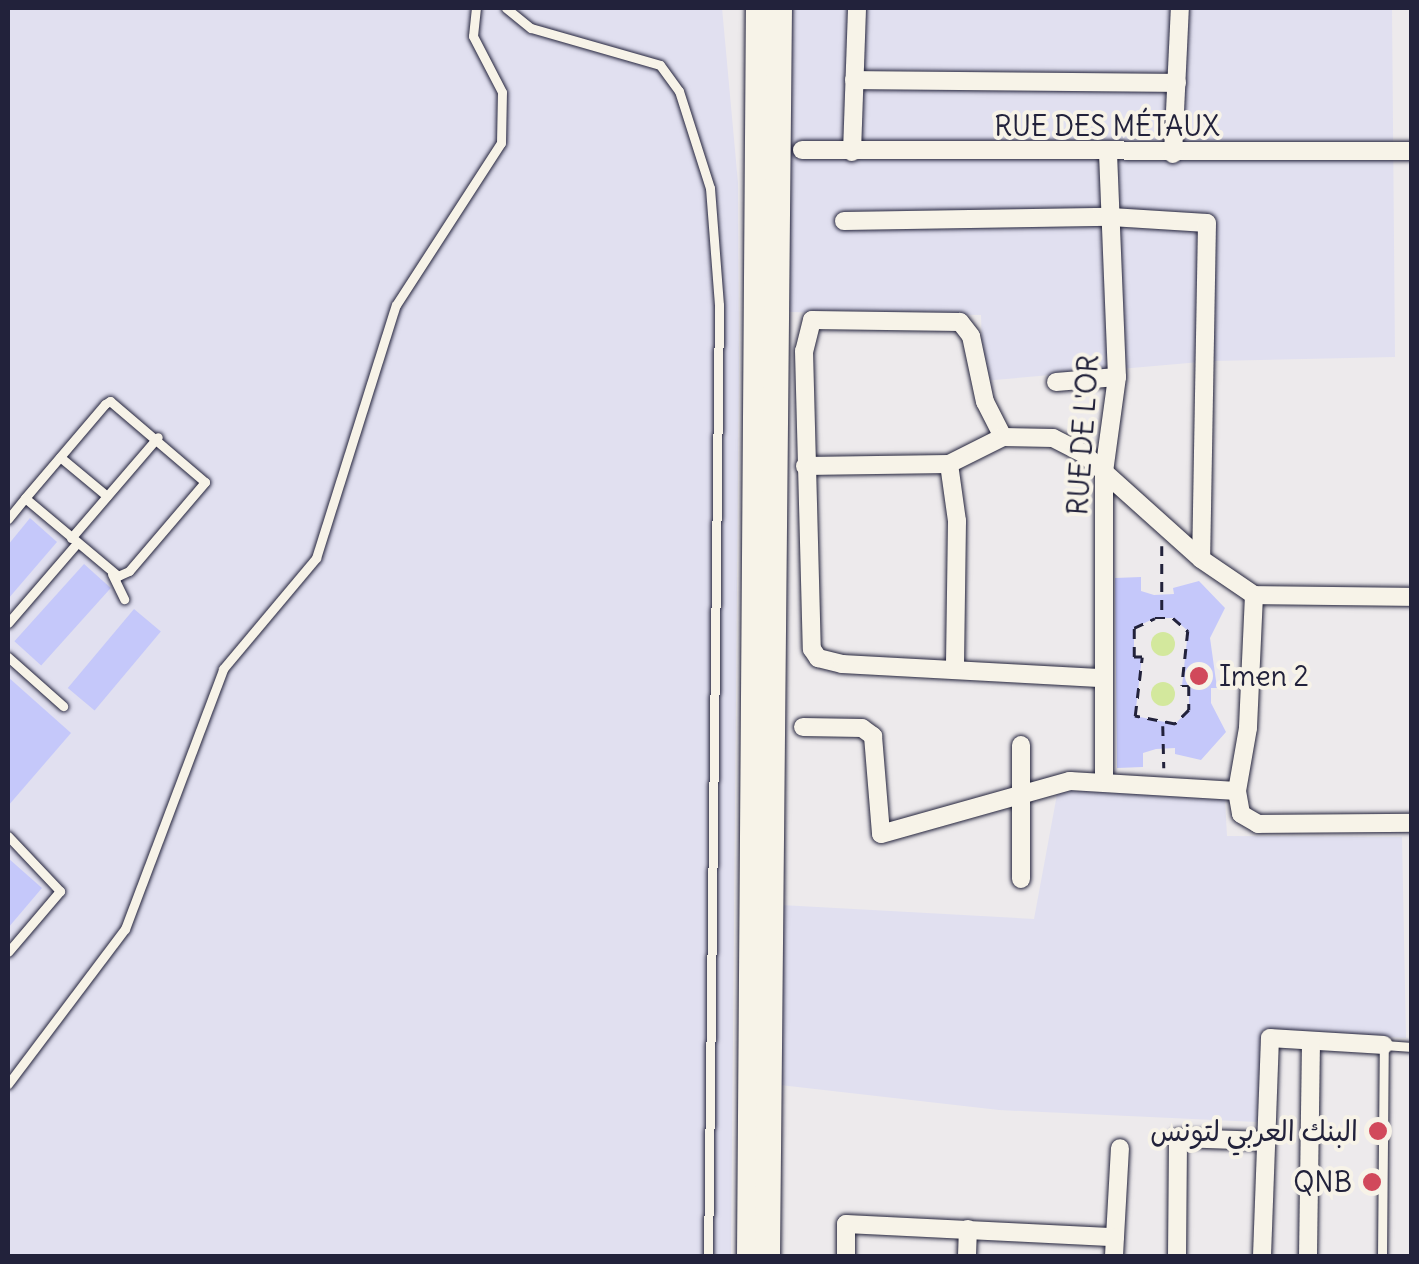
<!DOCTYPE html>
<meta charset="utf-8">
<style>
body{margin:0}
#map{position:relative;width:1419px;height:1264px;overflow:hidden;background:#edeaec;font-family:Delius,"Playpen Sans Arabic",sans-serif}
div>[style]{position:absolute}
.built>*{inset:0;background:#e1e0f0}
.green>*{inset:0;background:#d3e89d}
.round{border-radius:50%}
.building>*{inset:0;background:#c5c8fa;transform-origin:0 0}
.path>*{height:2.5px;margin-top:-1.25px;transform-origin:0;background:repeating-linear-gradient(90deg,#22223b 0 10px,transparent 0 18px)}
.roads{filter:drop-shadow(0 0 2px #22223b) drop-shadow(0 0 2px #22223b)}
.lane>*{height:9px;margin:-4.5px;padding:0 4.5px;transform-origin:4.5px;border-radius:4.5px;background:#f7f3e8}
.street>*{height:18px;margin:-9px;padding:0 9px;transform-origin:9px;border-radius:9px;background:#f7f3e8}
.secondary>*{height:25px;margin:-12.5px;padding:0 12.5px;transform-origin:12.5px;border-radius:12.5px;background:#f7f3e8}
.dots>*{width:28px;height:28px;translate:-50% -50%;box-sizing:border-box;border:5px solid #f7f3e8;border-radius:50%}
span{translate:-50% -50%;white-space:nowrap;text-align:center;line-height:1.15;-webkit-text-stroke:8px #f7f3e8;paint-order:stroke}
.street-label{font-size:28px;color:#22223b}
.poi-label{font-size:28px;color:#22223b}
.left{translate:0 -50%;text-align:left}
.right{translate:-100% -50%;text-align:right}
.frame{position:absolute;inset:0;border:10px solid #22223b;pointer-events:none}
</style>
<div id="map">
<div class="built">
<div style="clip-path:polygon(8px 8px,722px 8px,738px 183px,739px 363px,731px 1256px,8px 1256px)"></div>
<div style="clip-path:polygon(790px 8px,1392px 8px,1395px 357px,1212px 361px,983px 381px,981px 315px,788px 312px)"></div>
<div style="clip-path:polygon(1058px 789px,1225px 799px,1227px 836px,1402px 837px,1406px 1038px,1262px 1031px,1257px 1122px,999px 1110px,780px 1085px,781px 905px,1034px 919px)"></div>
</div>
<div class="green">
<div class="round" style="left:1151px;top:632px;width:24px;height:24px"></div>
<div class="round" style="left:1151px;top:682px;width:24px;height:24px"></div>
</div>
<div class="building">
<div style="clip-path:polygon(30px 518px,57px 542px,8px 599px,8px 545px)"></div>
<div style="left:84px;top:564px;width:36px;height:104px;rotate:42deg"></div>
<div style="clip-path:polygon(evenodd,1141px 577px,1141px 591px,1154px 595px,1174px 594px,1173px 588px,1199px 581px,1225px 608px,1210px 638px,1217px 688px,1211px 688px,1211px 703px,1226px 732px,1201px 760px,1175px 754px,1175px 748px,1156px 749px,1143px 753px,1143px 767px,1117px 768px,1115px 578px,1141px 577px,1155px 618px,1173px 618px,1188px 631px,1182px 686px,1189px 686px,1189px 710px,1175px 724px,1135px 716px,1142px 657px,1134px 657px,1134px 628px,1155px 618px)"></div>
<div style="left:134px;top:609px;width:35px;height:103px;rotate:40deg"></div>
<div style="clip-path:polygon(8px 677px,71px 733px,8px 806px)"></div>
<div style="clip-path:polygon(8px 858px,42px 888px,8px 928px)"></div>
</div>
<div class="path">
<div style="left:1162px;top:546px;width:72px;rotate:90deg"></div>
<div style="left:1155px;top:618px;width:18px"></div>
<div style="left:1173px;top:618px;width:20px;rotate:41deg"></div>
<div style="left:1188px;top:631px;width:55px;rotate:96.2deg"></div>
<div style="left:1182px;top:686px;width:7px"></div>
<div style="left:1189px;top:686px;width:24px;rotate:90deg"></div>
<div style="left:1189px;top:710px;width:20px;rotate:135deg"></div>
<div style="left:1175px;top:724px;width:41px;rotate:-168.7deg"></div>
<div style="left:1135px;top:716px;width:59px;rotate:-83.2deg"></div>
<div style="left:1142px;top:657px;width:8px;rotate:180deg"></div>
<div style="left:1134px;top:657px;width:29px;rotate:-90deg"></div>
<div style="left:1134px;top:628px;width:23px;rotate:-25deg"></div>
<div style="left:1163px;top:726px;width:42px;rotate:88.6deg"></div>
</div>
<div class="roads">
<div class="lane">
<div style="left:506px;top:8px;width:32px;rotate:39deg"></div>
<div style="left:531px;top:28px;width:134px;rotate:16deg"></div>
<div style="left:660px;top:65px;width:32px;rotate:54deg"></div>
<div style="left:679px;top:91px;width:102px;rotate:72.3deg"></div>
<div style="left:710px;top:188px;width:117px;rotate:85.6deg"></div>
<div style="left:719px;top:305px;width:951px;rotate:90.66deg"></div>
<div style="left:60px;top:457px;width:61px;rotate:39.7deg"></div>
<div style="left:8px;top:519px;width:27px;rotate:-51deg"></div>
<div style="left:25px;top:498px;width:123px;rotate:-49.6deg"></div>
<div style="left:105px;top:404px;width:6px;rotate:-31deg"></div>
<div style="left:110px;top:401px;width:125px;rotate:40.5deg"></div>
<div style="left:205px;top:482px;width:117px;rotate:130.5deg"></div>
<div style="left:129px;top:571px;width:12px;rotate:156deg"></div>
<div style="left:118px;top:576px;width:121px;rotate:-140deg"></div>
<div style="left:71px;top:538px;width:133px;rotate:-49.3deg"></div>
<div style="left:112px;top:574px;width:28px;rotate:64deg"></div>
<div style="left:8px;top:623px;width:106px;rotate:-49.2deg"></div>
<div style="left:8px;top:657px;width:74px;rotate:41.7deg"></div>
<div style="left:8px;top:836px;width:76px;rotate:46.6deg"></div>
<div style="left:60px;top:891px;width:80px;rotate:130.4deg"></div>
<div style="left:8px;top:1084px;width:194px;rotate:-53deg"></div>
<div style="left:125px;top:929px;width:278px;rotate:-69.3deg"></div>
<div style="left:223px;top:669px;width:145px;rotate:-50deg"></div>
<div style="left:316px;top:558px;width:265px;rotate:-72.5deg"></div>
<div style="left:396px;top:305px;width:193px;rotate:-57.1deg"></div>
<div style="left:501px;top:143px;width:51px;rotate:-88.9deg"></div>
<div style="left:502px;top:92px;width:63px;rotate:-117.4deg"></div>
<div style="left:473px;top:36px;width:28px;rotate:-84deg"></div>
<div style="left:1382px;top:1256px;width:211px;rotate:-89.5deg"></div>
<div style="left:1384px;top:1045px;width:28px;rotate:4deg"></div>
</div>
<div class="street">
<div style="left:854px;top:80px;width:323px;rotate:0.5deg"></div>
<div style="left:802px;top:150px;width:610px;rotate:0.09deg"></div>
<div style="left:852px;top:152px;width:144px;rotate:-88deg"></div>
<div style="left:1173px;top:154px;width:146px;rotate:-87.3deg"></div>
<div style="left:844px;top:221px;width:267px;rotate:-0.9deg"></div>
<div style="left:1111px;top:217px;width:96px;rotate:3.6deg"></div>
<div style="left:1207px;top:223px;width:336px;rotate:91deg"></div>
<div style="left:1056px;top:382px;width:61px;rotate:-4.7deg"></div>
<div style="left:1003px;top:437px;width:39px;rotate:-117deg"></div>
<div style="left:985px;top:402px;width:67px;rotate:-102deg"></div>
<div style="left:971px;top:336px;width:18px;rotate:-128deg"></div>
<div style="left:960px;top:322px;width:148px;rotate:-179.2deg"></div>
<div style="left:812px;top:320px;width:32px;rotate:104deg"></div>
<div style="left:804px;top:351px;width:298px;rotate:88.5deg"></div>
<div style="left:812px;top:649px;width:11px;rotate:56deg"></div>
<div style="left:818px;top:658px;width:25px;rotate:14deg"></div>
<div style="left:842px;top:664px;width:262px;rotate:3.1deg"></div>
<div style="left:949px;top:464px;width:58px;rotate:82deg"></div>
<div style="left:957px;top:521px;width:149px;rotate:90.8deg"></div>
<div style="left:805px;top:466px;width:144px;rotate:-0.8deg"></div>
<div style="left:949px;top:464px;width:60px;rotate:-26.6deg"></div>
<div style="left:1003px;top:437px;width:50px;rotate:1.1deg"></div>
<div style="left:1053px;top:438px;width:35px;rotate:27deg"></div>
<div style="left:1084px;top:454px;width:157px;rotate:41.9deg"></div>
<div style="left:1201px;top:559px;width:64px;rotate:34.2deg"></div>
<div style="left:1254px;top:595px;width:158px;rotate:0.7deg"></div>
<div style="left:1254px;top:595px;width:133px;rotate:92.6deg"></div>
<div style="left:1248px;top:728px;width:64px;rotate:99.9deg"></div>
<div style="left:1237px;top:791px;width:23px;rotate:80deg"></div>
<div style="left:1241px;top:814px;width:20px;rotate:30deg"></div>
<div style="left:1258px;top:824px;width:154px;rotate:-0.4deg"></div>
<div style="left:803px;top:727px;width:59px;rotate:1deg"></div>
<div style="left:862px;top:728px;width:14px;rotate:36deg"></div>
<div style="left:873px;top:736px;width:98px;rotate:85.3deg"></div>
<div style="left:881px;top:834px;width:196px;rotate:-15.7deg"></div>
<div style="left:1070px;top:781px;width:167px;rotate:3.4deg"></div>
<div style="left:1104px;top:780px;width:308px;rotate:-90deg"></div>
<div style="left:1104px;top:472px;width:96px;rotate:-82.2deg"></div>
<div style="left:1117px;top:377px;width:223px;rotate:-92.3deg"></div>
<div style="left:1021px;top:879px;width:134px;rotate:-90deg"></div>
<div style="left:1115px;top:1237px;width:89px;rotate:-86.8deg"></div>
<div style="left:846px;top:1256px;width:32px;rotate:-90deg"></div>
<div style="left:846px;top:1224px;width:269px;rotate:2.8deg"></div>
<div style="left:1115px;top:1237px;width:19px;rotate:93deg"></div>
<div style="left:967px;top:1256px;width:27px;rotate:-88deg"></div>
<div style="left:1177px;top:1256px;width:118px;rotate:-89.5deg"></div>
<div style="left:1178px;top:1138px;width:88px;rotate:2deg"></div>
<div style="left:1262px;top:1256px;width:218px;rotate:-87.9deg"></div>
<div style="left:1270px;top:1038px;width:114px;rotate:3.5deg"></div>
<div style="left:1308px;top:1256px;width:215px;rotate:-89.2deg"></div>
</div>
<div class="secondary">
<div style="left:749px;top:1256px;width:1248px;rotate:-89.59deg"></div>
<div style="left:767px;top:1256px;width:1248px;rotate:-89.45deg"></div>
</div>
</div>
<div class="dots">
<div style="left:1199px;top:676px;background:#d1495b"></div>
<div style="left:1378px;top:1131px;background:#d1495b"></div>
<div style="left:1372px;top:1182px;background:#d1495b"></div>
</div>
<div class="street-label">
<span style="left:1107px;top:126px">RUE DES MÉTAUX</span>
<span style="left:1083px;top:435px;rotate:-86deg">RUE DE L'OR</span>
</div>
<div class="poi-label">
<span class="left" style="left:1219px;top:676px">Imen 2</span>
<span class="right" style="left:1358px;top:1131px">البنك العربي لتونس</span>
<span class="right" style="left:1352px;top:1182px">QNB</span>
</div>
<div class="frame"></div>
</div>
